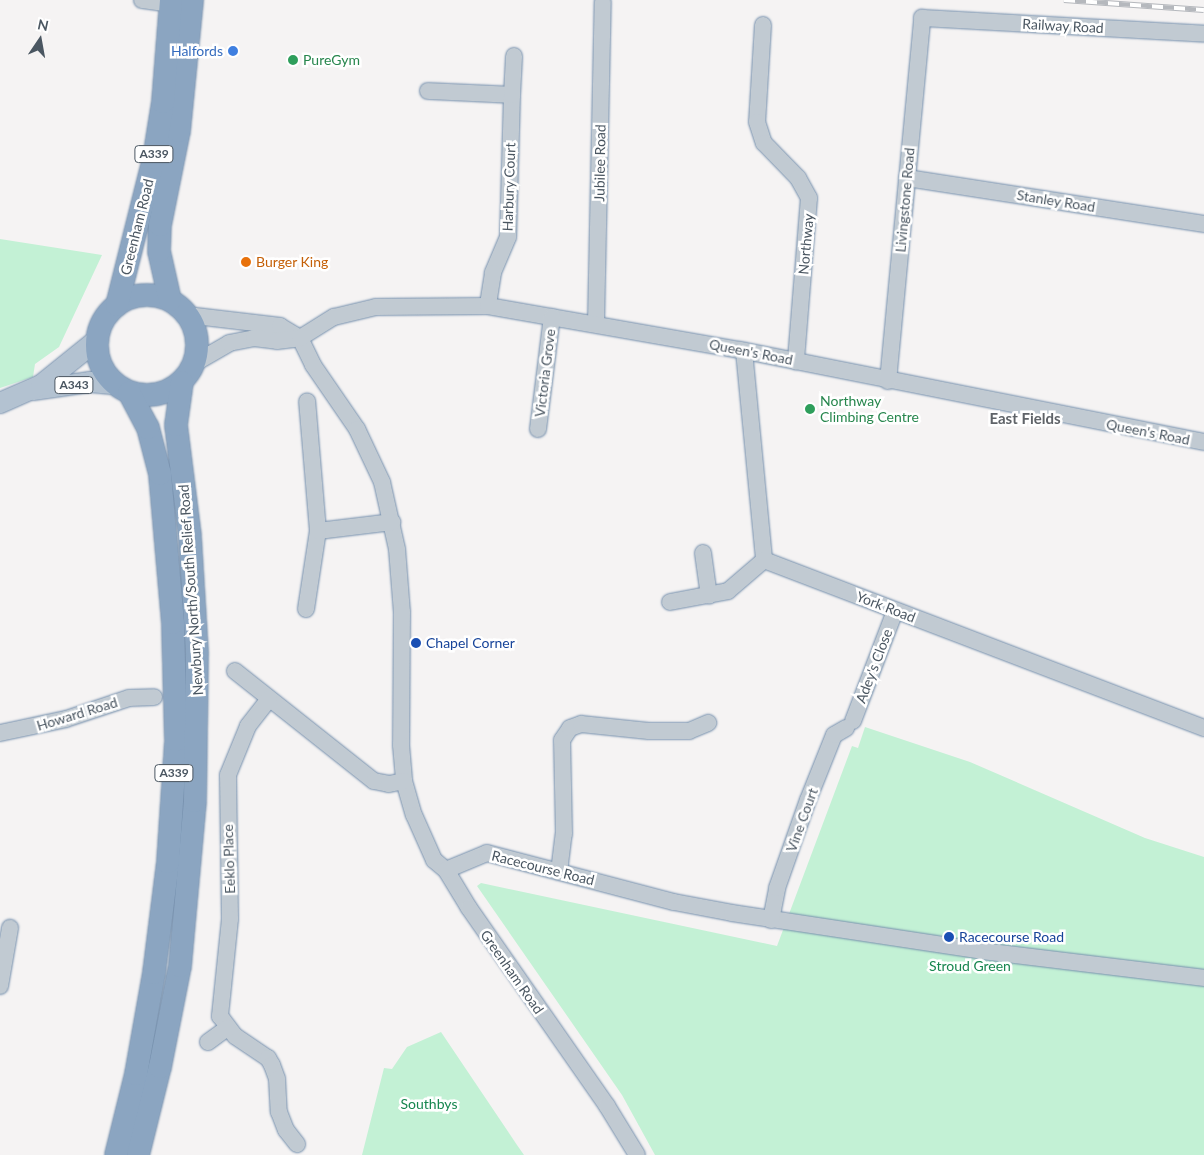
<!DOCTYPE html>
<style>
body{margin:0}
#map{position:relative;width:1204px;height:1155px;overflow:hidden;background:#f5f3f3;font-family:Lato,sans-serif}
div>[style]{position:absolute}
.green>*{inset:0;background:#c3f1d5}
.roads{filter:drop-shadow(0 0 1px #7690ad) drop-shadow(0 0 1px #7690ad)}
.minor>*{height:16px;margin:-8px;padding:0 8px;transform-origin:8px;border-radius:8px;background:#c1cad2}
.major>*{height:20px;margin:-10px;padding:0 10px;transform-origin:10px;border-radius:10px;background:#b3c2d1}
.highway>*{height:22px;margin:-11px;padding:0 11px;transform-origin:11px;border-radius:11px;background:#8ba5c1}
.highway>.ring{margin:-11px;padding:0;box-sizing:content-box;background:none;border:22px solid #8ba5c1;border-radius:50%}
.rail>*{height:5.5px;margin-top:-2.75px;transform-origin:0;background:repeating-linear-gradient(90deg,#fff 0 11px,#b5b8bd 0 22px);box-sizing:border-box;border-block:1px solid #b5b8bd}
.dots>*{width:14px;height:14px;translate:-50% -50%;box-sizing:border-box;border:2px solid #fff;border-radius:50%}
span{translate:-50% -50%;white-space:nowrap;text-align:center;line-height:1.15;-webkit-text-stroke:5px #fff;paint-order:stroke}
.shield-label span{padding:1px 4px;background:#fff;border:1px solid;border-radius:4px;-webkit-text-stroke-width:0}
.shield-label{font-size:12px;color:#4a5661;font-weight:700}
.street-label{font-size:14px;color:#4a5661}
.shop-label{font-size:14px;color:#366cbe}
.right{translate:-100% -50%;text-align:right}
.leisure-label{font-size:14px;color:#27864d}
.left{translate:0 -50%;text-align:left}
.food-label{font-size:14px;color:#c56008}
.transit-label{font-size:14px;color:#164399}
.park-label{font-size:14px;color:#17864f}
.neighbourhood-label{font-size:15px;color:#5f6368;font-weight:700}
.north{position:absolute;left:15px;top:15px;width:50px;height:50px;-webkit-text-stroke:4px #fff;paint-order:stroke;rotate:12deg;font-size:14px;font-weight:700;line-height:20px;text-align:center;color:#4a5661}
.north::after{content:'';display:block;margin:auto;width:18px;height:22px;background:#4a5661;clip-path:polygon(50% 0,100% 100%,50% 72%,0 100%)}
</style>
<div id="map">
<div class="green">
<div style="clip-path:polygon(0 239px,102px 255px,59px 347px,35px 364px,33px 377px,0 388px)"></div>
<div style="clip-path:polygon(865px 727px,970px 762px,1145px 838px,1204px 857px,1204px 1155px,655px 1155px,622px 1095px,477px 886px,481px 883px,777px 946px,852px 746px,858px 748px)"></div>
<div style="clip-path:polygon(441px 1032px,517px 1145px,524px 1155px,362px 1155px,384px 1068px,392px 1069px,407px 1047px)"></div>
</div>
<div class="roads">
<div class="minor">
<div style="left:142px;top:0;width:29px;rotate:8deg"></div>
<div style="left:763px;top:25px;width:97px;rotate:93.5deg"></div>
<div style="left:757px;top:122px;width:22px;rotate:72deg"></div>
<div style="left:764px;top:143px;width:49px;rotate:45.8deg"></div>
<div style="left:798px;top:178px;width:23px;rotate:61deg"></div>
<div style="left:809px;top:198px;width:164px;rotate:94.6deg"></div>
<div style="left:428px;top:91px;width:84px;rotate:2.7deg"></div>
<div style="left:512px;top:95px;width:142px;rotate:91.6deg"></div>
<div style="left:508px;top:237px;width:39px;rotate:113deg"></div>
<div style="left:493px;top:273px;width:33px;rotate:99deg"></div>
<div style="left:512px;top:95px;width:39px;rotate:-87deg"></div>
<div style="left:907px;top:178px;width:301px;rotate:8.8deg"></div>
<div style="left:187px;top:315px;width:94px;rotate:6.7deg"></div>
<div style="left:280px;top:326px;width:23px;rotate:31deg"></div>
<div style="left:300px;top:338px;width:30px;rotate:64deg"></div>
<div style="left:313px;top:365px;width:78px;rotate:55.5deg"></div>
<div style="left:357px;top:429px;width:59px;rotate:64.7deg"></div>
<div style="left:382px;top:482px;width:69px;rotate:77.4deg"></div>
<div style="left:397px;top:549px;width:63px;rotate:85.5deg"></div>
<div style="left:402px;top:612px;width:133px;rotate:90.4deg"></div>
<div style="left:401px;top:745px;width:36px;rotate:85deg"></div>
<div style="left:404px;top:781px;width:35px;rotate:74deg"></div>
<div style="left:414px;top:815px;width:49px;rotate:66deg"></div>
<div style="left:434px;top:860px;width:16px;rotate:40deg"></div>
<div style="left:446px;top:870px;width:44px;rotate:58.8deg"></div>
<div style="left:469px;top:908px;width:241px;rotate:55.1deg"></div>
<div style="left:607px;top:1106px;width:57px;rotate:58.5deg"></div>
<div style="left:596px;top:323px;width:321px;rotate:-88.8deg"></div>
<div style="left:744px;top:351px;width:210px;rotate:84.5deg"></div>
<div style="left:195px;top:363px;width:39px;rotate:-30deg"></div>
<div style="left:229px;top:343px;width:25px;rotate:-11deg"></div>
<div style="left:254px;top:338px;width:23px;rotate:7deg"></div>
<div style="left:277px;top:341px;width:23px;rotate:-7deg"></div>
<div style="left:300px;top:338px;width:40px;rotate:-32deg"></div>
<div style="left:334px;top:317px;width:43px;rotate:-13.4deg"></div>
<div style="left:376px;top:307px;width:112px;rotate:-0.5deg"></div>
<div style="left:488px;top:306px;width:256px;rotate:9.9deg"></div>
<div style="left:740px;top:350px;width:473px;rotate:11.2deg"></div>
<div style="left:888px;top:381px;width:365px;rotate:-84.6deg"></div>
<div style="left:922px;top:18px;width:282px;rotate:3.2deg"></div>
<div style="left:538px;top:429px;width:113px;rotate:-82.9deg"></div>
<div style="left:318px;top:531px;width:75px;rotate:-6.9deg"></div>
<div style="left:703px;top:553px;width:43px;rotate:82.1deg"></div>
<div style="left:764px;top:560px;width:471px;rotate:20.9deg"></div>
<div style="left:670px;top:602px;width:59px;rotate:-10.7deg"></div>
<div style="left:728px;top:591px;width:48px;rotate:-40.7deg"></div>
<div style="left:306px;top:609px;width:79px;rotate:-81.3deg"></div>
<div style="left:318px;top:531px;width:130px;rotate:-94.8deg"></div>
<div style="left:235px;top:671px;width:177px;rotate:38.4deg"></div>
<div style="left:374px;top:781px;width:15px;rotate:11deg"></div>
<div style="left:389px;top:784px;width:15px;rotate:-11deg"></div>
<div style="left:269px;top:699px;width:34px;rotate:128deg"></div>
<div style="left:248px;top:726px;width:53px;rotate:112.2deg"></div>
<div style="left:228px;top:775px;width:144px;rotate:89.2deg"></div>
<div style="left:230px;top:919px;width:98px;rotate:95.9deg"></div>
<div style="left:220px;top:1016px;width:25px;rotate:53deg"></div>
<div style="left:235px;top:1036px;width:40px;rotate:34deg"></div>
<div style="left:268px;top:1058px;width:8px;rotate:60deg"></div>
<div style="left:272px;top:1065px;width:15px;rotate:70deg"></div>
<div style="left:277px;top:1079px;width:33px;rotate:87deg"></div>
<div style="left:279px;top:1112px;width:19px;rotate:69deg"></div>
<div style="left:286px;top:1130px;width:18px;rotate:52deg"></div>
<div style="left:853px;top:721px;width:118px;rotate:-69.1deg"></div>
<div style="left:0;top:733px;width:67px;rotate:-12deg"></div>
<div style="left:66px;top:719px;width:66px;rotate:-18.4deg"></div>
<div style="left:129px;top:698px;width:25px;rotate:-2deg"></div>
<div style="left:446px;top:870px;width:44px;rotate:-22.5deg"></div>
<div style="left:487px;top:853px;width:193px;rotate:14.7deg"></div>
<div style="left:674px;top:902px;width:59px;rotate:10.7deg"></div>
<div style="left:732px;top:913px;width:253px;rotate:8.6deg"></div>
<div style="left:982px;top:951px;width:224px;rotate:6.9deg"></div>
<div style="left:559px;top:872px;width:38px;rotate:-83deg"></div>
<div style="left:564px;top:834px;width:94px;rotate:-91.2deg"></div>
<div style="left:562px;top:740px;width:14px;rotate:-56deg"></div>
<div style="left:570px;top:728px;width:12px;rotate:-20deg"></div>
<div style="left:581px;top:724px;width:68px;rotate:5.9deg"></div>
<div style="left:649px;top:731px;width:40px"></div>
<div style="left:689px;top:731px;width:21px;rotate:-23deg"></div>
<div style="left:771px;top:920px;width:33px;rotate:-79deg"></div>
<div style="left:777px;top:888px;width:93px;rotate:-70.6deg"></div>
<div style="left:808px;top:800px;width:70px;rotate:-68.2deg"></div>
<div style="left:834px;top:735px;width:14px;rotate:-30deg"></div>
<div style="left:0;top:986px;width:59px;rotate:-80.2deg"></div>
<div style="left:208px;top:1042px;width:24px;rotate:-36deg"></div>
</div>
<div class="major">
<div style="left:33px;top:390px;width:58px;rotate:-8deg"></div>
<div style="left:90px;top:382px;width:25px;rotate:5deg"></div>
<div style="left:0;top:403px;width:45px;rotate:-23.7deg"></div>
<div style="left:41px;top:385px;width:72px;rotate:-38.8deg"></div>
</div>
<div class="highway">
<div class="ring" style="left:97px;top:295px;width:78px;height:78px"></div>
<div style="left:170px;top:300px;width:50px;rotate:-102.7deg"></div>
<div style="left:159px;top:251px;width:26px;rotate:-88deg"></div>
<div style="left:160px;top:225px;width:96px;rotate:-78.6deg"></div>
<div style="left:179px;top:131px;width:132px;rotate:-84.3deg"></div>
<div style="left:117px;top:305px;width:152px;rotate:-75.9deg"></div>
<div style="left:154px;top:158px;width:57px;rotate:-80.9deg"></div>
<div style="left:163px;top:102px;width:102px;rotate:-85.5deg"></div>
<div style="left:116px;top:1155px;width:83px;rotate:-76.1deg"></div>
<div style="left:136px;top:1074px;width:103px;rotate:-79.9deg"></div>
<div style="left:154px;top:973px;width:112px;rotate:-82.8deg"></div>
<div style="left:168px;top:862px;width:122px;rotate:-86.2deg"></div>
<div style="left:176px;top:740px;width:117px;rotate:-91.5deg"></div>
<div style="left:173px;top:623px;width:150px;rotate:-95deg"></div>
<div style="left:160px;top:474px;width:48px;rotate:-104.6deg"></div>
<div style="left:148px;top:428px;width:40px;rotate:-118deg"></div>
<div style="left:138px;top:1155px;width:91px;rotate:-76deg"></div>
<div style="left:160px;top:1067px;width:103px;rotate:-78.8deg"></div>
<div style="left:180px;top:966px;width:166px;rotate:-84.8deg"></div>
<div style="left:195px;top:801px;width:149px;rotate:-89.2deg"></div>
<div style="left:197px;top:652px;width:116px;rotate:-93.5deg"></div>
<div style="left:190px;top:536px;width:112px;rotate:-97.2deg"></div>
<div style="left:176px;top:425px;width:43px;rotate:-82.1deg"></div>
</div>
</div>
<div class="rail">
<div style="left:1064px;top:0;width:140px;rotate:4.1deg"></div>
</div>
<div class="dots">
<div style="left:233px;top:51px;background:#3f7fe0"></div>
<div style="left:293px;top:60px;background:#2e9e5b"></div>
<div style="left:246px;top:262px;background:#e8710a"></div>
<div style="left:810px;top:409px;background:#2e9e5b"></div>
<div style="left:416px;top:643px;background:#1a4fb4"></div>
<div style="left:949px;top:937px;background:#1a4fb4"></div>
</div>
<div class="shield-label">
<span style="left:154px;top:154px">A339</span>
<span style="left:74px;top:385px">A343</span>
<span style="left:174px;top:773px">A339</span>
</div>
<div class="street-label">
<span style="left:1063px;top:26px;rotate:3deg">Railway Road</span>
<span style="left:600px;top:163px;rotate:-89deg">Jubilee Road</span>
<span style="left:509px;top:187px;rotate:-88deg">Harbury Court</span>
<span style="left:905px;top:200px;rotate:-85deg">Livingstone Road</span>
<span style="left:1056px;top:201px;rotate:9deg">Stanley Road</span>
<span style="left:137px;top:227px;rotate:-76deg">Greenham Road</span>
<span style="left:806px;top:244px;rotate:-85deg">Northway</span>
<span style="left:751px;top:352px;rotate:11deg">Queen's Road</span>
<span style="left:545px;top:373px;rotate:-83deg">Victoria Grove</span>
<span style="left:1148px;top:432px;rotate:11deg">Queen's Road</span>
<span style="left:191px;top:590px;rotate:-94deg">Newbury North/South Relief Road</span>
<span style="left:886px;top:607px;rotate:21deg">York Road</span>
<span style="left:874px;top:666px;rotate:-69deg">Adey's Close</span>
<span style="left:77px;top:714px;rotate:-17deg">Howard Road</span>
<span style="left:802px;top:820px;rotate:-70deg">Vine Court</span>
<span style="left:229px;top:859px;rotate:-92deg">Eeklo Place</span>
<span style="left:543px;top:868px;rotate:14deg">Racecourse Road</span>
<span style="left:512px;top:972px;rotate:55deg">Greenham Road</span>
</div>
<div class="shop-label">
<span class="right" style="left:223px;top:51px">Halfords</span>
</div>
<div class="leisure-label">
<span class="left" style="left:303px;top:60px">PureGym</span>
<span class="left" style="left:820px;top:409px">Northway<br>Climbing Centre</span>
</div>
<div class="food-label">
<span class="left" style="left:256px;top:262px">Burger King</span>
</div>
<div class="transit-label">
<span class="left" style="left:426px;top:643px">Chapel Corner</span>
<span class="left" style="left:959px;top:937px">Racecourse Road</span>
</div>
<div class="park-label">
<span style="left:970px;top:966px">Stroud Green</span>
<span style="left:429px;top:1104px">Southbys</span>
</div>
<div class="neighbourhood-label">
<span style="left:1025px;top:419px">East Fields</span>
</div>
<div class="north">N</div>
</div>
